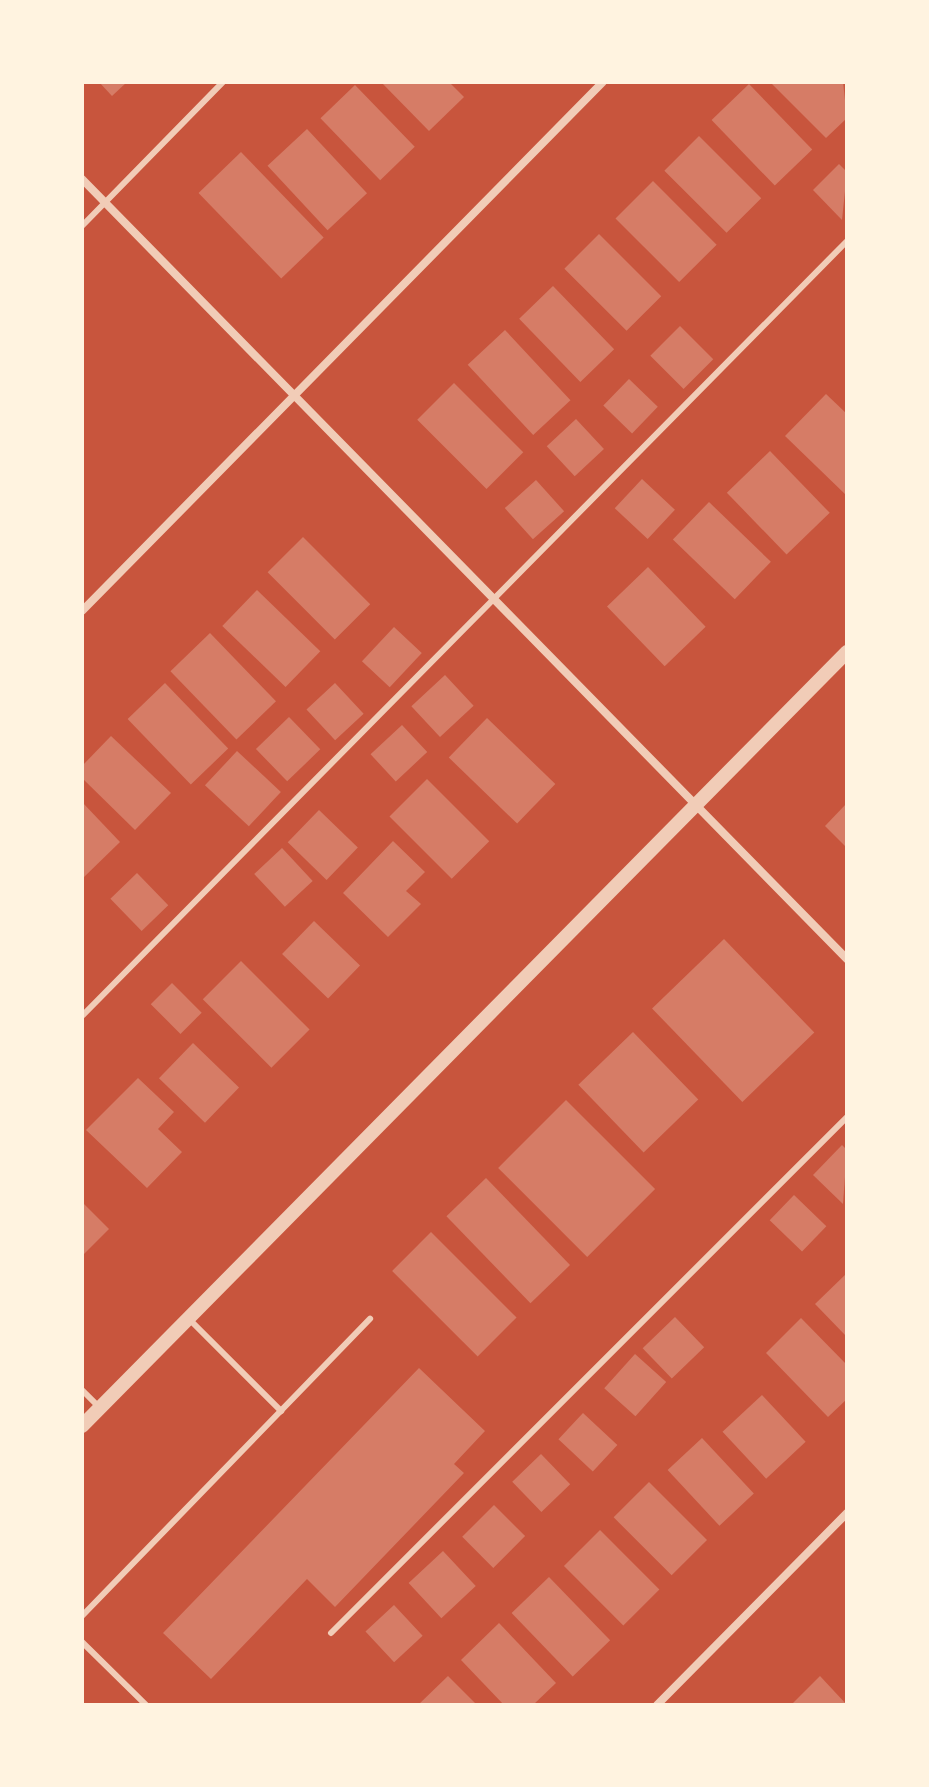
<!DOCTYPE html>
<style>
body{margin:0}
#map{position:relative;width:929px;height:1787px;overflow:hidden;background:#c8553d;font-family:"IBM Plex Sans",sans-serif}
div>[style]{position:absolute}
.building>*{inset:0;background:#d67c66;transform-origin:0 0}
.service>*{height:6px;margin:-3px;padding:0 3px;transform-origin:3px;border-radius:3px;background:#f1ccb7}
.minor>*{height:8px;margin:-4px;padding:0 4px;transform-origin:4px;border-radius:4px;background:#f1ccb7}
.tertiary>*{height:14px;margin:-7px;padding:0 7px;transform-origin:7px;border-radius:7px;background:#f1ccb7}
span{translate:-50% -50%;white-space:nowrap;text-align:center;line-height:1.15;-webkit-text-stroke:7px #fff3e0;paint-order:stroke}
.frame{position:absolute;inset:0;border:84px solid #fff3e0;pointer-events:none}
</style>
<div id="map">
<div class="building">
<div style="clip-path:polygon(99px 82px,127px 82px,112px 96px)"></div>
<div style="clip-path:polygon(381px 82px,449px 82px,464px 97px,429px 131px)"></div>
<div style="clip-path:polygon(770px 82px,843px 82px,847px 118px,826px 138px)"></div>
<div style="left:749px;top:84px;width:91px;height:52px;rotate:46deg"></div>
<div style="left:355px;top:85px;width:86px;height:48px;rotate:46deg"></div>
<div style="left:307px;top:129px;width:88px;height:54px;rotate:47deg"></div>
<div style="left:699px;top:136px;width:88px;height:49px;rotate:45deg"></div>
<div style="left:241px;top:152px;width:119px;height:59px;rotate:46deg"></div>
<div style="clip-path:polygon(839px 164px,847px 172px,842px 220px,813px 190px)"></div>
<div style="left:653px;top:181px;width:90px;height:53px;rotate:45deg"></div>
<div style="left:599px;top:234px;width:88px;height:49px;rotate:45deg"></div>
<div style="left:553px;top:286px;width:88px;height:47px;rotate:46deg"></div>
<div style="left:680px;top:326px;width:47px;height:42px;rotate:45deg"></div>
<div style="left:505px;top:330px;width:96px;height:51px;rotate:47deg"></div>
<div style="left:629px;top:379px;width:40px;height:37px;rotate:44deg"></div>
<div style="left:454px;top:383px;width:98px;height:52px;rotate:45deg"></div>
<div style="clip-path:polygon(826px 394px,847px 414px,847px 496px,785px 436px)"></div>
<div style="left:576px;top:419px;width:41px;height:40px;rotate:47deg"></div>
<div style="left:770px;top:451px;width:86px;height:60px;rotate:46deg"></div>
<div style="left:642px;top:479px;width:45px;height:40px;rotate:43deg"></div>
<div style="left:536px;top:480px;width:42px;height:42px;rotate:48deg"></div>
<div style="left:709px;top:502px;width:86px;height:52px;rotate:44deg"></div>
<div style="left:303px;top:537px;width:95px;height:50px;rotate:45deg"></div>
<div style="left:648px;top:567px;width:83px;height:57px;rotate:46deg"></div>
<div style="left:257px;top:590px;width:88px;height:50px;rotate:44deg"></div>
<div style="left:394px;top:627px;width:38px;height:47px;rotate:43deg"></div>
<div style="left:210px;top:633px;width:95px;height:55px;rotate:46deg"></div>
<div style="left:445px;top:675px;width:42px;height:46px;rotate:47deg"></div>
<div style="left:165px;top:683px;width:91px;height:52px;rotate:46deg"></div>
<div style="left:335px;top:683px;width:42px;height:39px;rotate:47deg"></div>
<div style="left:289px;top:717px;width:45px;height:46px;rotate:46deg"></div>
<div style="left:487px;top:718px;width:95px;height:55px;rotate:44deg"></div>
<div style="left:402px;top:725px;width:37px;height:43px;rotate:47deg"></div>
<div style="clip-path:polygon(111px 736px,171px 793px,135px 830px,82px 778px,82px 766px)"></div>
<div style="left:237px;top:751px;width:60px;height:47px;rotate:43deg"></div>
<div style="left:427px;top:779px;width:88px;height:53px;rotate:45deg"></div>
<div style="clip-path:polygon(82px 802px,120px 842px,82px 879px)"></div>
<div style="clip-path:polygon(847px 803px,847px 848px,825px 826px)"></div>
<div style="left:319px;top:810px;width:54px;height:45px;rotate:44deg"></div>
<div style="clip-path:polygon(393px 841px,425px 872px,406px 891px,421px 904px,388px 937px,343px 893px)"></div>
<div style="left:282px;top:848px;width:45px;height:38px;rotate:47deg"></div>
<div style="left:137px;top:873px;width:45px;height:37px;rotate:46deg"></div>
<div style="left:314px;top:921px;width:64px;height:46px;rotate:44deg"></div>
<div style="left:724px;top:939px;width:130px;height:100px;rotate:46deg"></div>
<div style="left:241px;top:961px;width:97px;height:54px;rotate:45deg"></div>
<div style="left:172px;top:983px;width:42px;height:30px;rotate:45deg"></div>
<div style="left:633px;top:1032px;width:94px;height:76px;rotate:46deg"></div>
<div style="left:193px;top:1043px;width:64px;height:49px;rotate:44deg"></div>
<div style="clip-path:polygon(138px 1078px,174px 1112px,158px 1129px,182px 1152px,147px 1188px,86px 1130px)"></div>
<div style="left:566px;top:1100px;width:126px;height:96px;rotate:45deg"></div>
<div style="clip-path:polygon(842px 1145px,847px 1150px,843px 1204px,813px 1175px)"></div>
<div style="left:486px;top:1178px;width:121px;height:55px;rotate:46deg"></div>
<div style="left:794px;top:1195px;width:45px;height:35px;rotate:44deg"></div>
<div style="clip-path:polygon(82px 1202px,109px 1229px,82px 1256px)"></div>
<div style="left:431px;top:1232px;width:121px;height:55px;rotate:45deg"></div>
<div style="clip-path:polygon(847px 1273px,847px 1337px,815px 1304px)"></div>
<div style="left:675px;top:1317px;width:42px;height:45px;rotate:46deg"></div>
<div style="clip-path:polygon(801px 1318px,847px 1365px,847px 1399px,828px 1417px,766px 1353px)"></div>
<div style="left:635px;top:1354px;width:42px;height:46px;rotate:42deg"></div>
<div style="clip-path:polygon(419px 1368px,485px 1431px,454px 1464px,464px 1473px,335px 1607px,307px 1579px,211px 1679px,163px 1633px)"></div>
<div style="left:762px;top:1395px;width:64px;height:54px;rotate:47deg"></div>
<div style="left:583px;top:1413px;width:47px;height:36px;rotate:43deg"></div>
<div style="left:702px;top:1438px;width:76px;height:47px;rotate:47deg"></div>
<div style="left:541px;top:1454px;width:42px;height:40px;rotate:46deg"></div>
<div style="left:649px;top:1482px;width:82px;height:50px;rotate:45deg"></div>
<div style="left:494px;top:1505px;width:44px;height:45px;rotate:45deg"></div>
<div style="left:600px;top:1530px;width:84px;height:51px;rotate:45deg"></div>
<div style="left:443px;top:1551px;width:48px;height:47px;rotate:47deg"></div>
<div style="left:549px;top:1577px;width:88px;height:52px;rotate:46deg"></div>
<div style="left:394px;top:1605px;width:42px;height:39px;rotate:47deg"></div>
<div style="clip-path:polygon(499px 1623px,556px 1683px,533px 1705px,504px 1705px,461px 1660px)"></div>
<div style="clip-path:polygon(448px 1676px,477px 1705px,418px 1705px)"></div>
<div style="clip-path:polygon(820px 1676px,847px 1705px,791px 1705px)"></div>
</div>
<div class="service">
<div style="left:82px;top:226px;width:202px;rotate:-45.6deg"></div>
<div style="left:82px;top:1016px;width:1089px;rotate:-45.37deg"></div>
<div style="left:190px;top:1320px;width:129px;rotate:45deg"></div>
<div style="left:82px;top:1390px;width:25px;rotate:45deg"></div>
<div style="left:82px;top:1616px;width:414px;rotate:-45.9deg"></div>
<div style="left:331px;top:1633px;width:730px;rotate:-45deg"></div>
<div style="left:82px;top:1642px;width:90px;rotate:44.5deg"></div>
</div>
<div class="minor">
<div style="left:82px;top:179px;width:1093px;rotate:45.56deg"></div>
<div style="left:82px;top:611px;width:742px;rotate:-45.44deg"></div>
<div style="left:657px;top:1705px;width:270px;rotate:-45.3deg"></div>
</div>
<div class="tertiary">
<div style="left:82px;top:1426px;width:1088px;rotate:-45.34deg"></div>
</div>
<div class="frame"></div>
</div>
